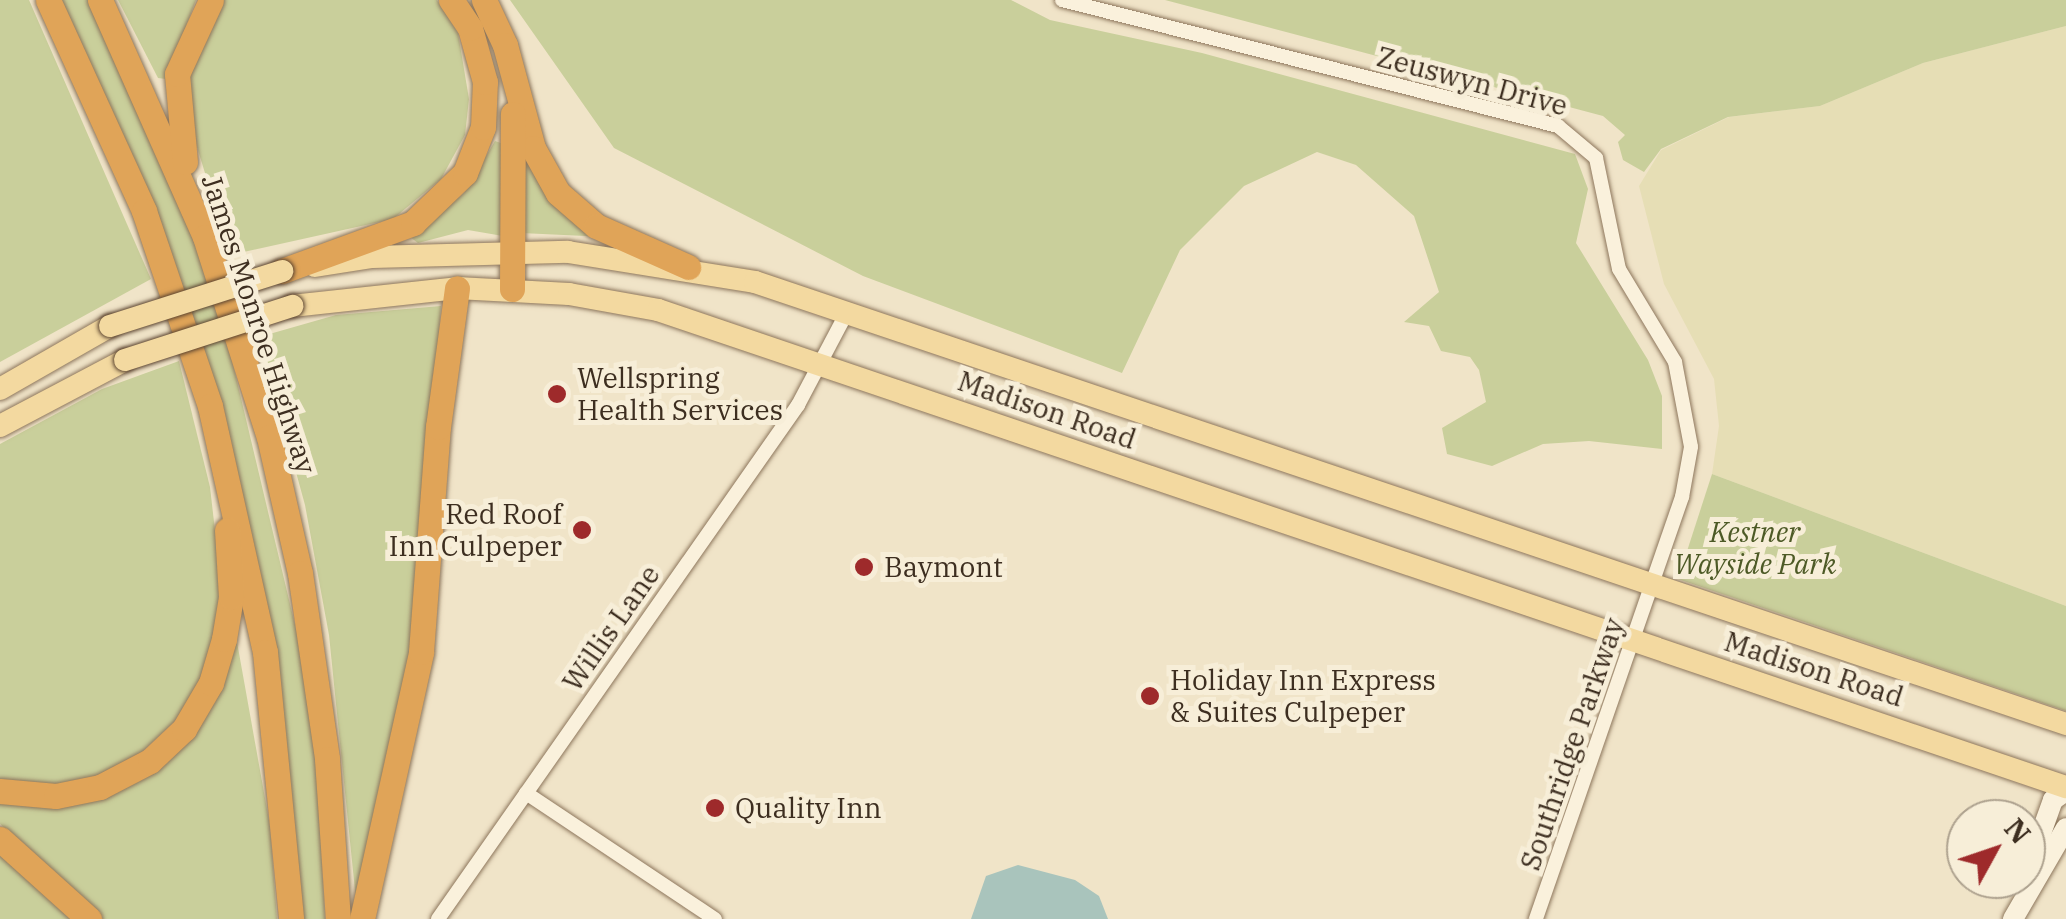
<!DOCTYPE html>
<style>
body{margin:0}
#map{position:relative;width:2066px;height:919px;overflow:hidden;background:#f0e4c8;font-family:"IBM Plex Serif",serif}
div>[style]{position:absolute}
.farmland>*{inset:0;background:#e6deb5}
.green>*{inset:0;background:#c9cf9b}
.water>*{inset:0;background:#a9c4bc}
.roads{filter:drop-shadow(0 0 2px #8d765c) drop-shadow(0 0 2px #8d765c)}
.street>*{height:14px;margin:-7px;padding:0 7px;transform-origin:7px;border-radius:7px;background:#faf1dc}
.secondary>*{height:20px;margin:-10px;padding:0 10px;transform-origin:10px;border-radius:10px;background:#faf1dc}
.primary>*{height:22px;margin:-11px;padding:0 11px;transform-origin:11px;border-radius:11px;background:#f3d9a0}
.highway>*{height:25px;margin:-12.5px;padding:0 12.5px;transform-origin:12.5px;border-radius:12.5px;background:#e0a458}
.bridges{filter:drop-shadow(0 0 2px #5b4430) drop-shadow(0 0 2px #5b4430)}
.primary-bridge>*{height:22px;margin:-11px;padding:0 11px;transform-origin:11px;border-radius:11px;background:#f3d9a0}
.dots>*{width:28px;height:28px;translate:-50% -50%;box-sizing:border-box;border:5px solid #f7eed8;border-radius:50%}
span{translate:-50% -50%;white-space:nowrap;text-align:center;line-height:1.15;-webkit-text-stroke:10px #f7eed8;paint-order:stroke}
.street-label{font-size:28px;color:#3d2e20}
.poi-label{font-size:28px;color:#3d2e20}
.left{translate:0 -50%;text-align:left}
.right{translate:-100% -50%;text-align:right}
.park-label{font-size:28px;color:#4d5a26;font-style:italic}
.north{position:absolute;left:1946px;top:799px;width:100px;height:100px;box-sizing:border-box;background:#f7eed8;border:2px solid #ada18e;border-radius:50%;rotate:50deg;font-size:28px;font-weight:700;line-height:40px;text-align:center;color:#3d2e20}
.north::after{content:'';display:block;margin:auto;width:35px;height:45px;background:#9e2a2b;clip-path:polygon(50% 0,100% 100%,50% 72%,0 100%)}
</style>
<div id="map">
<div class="farmland">
<div style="clip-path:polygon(2066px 26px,2066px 606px,1712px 474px,1719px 426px,1714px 379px,1664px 284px,1639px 186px,1661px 150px,1729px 117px,1820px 106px,1923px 63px)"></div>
</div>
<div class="green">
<div style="clip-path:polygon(0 0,29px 0,151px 279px,0 362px)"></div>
<div style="clip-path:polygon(62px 0,89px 0,198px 251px,230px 352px,300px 646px,317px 773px,325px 919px,302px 919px,280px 676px,230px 438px,158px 214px)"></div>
<div style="clip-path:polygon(118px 0,196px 0,166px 79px,158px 78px)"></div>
<div style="clip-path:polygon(221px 0,437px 0,458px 33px,469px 99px,465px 135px,441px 179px,393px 219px,230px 255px,183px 101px,201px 30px)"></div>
<div style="clip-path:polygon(510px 0,1011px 0,1050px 20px,1202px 53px,1575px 154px,1588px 189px,1576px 243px,1648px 360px,1662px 396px,1662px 449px,1589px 441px,1543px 444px,1492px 466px,1447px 454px,1442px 428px,1486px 402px,1479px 370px,1470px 357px,1441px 351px,1429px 326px,1404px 322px,1439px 292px,1414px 216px,1356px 165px,1317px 152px,1244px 186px,1180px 250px,1122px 373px,863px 276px,614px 148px)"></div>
<div style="clip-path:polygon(1165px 0,2066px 0,2066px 26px,1923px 63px,1820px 106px,1728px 117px,1661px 149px,1644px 172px,1623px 160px,1618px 142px,1625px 135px,1603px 116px)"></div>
<div style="clip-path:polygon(495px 141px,507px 145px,503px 236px,468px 230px,418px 243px,410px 237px,464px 193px)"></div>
<div style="clip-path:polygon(523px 154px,607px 237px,521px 233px)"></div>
<div style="clip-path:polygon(441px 306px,415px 647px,357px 910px,329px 635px,305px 505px,259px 337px,336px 315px)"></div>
<div style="clip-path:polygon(179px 361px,210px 487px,221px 583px,212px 654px,190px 707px,126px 767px,57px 787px,0 781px,0 444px,102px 389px)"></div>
<div style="clip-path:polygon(1712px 474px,2066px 606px,2066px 711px,1678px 579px)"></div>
<div style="clip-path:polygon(232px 614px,270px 826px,277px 919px,101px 919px,0 824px,0 802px,167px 759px)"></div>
<div style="clip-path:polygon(0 849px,78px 919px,0 919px)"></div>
</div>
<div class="water">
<div style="clip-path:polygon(1018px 865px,1075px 880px,1099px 896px,1108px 919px,971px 919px,986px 876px)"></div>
</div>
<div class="roads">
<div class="street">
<div style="left:1062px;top:0;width:512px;rotate:14.25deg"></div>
<div style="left:1558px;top:126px;width:50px;rotate:40.1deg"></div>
<div style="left:1596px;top:158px;width:113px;rotate:78.3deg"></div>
<div style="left:1619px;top:269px;width:109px;rotate:58.9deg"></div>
<div style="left:1675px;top:362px;width:86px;rotate:79.3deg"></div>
<div style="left:1691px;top:447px;width:51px;rotate:100.2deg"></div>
<div style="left:1682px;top:497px;width:447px;rotate:109.1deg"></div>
<div style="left:526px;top:793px;width:227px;rotate:33.7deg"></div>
<div style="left:438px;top:919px;width:628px;rotate:-54.99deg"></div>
<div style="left:798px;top:405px;width:107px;rotate:-62.2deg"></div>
</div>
<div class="secondary">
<div style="left:2026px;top:875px;width:80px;rotate:-70.2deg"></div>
<div style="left:2053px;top:800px;width:16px;rotate:-35deg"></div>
<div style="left:2013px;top:919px;width:105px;rotate:-59.8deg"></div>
</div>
<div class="primary">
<div style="left:315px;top:266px;width:58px;rotate:-9deg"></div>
<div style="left:372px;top:257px;width:196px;rotate:-1.5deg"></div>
<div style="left:568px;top:252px;width:189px;rotate:9.1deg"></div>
<div style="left:755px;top:282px;width:1384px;rotate:18.63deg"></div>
<div style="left:292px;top:306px;width:166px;rotate:-6.2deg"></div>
<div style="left:457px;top:288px;width:112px;rotate:3.1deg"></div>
<div style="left:569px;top:294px;width:90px;rotate:10.2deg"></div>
<div style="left:658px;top:310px;width:1487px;rotate:18.72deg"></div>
<div style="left:0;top:389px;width:127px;rotate:-29.8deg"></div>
<div style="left:0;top:426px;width:141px;rotate:-27.8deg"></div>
</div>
<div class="highway">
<div style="left:48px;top:0;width:232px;rotate:65.5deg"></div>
<div style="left:144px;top:211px;width:206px;rotate:71.3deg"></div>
<div style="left:210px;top:406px;width:252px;rotate:77.4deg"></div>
<div style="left:265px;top:652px;width:268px;rotate:84.4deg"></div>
<div style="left:100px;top:0;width:259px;rotate:66.1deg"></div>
<div style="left:205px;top:237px;width:210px;rotate:72.3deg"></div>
<div style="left:269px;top:437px;width:139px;rotate:77.2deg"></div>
<div style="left:300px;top:573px;width:188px;rotate:81.7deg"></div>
<div style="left:327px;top:759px;width:160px;rotate:86.1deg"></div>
<div style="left:484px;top:0;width:50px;rotate:65deg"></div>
<div style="left:505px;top:45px;width:107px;rotate:74.8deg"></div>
<div style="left:533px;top:148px;width:51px;rotate:60.9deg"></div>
<div style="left:558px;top:193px;width:50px;rotate:41deg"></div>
<div style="left:596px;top:226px;width:101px;rotate:24deg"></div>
<div style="left:185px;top:162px;width:88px;rotate:-95.2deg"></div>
<div style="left:177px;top:74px;width:81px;rotate:-65.3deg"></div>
<div style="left:282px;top:271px;width:140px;rotate:-20.1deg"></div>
<div style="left:413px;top:223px;width:72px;rotate:-43.9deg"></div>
<div style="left:465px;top:173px;width:49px;rotate:-68.6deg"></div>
<div style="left:483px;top:127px;width:45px;rotate:-87.5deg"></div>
<div style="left:485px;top:82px;width:56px;rotate:-105.5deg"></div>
<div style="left:470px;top:28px;width:34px;rotate:-124deg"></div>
<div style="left:512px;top:289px;width:175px;rotate:-89.7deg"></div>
<div style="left:0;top:791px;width:56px;rotate:5.1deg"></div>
<div style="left:56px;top:796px;width:45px;rotate:-11.6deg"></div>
<div style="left:100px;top:787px;width:56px;rotate:-27.5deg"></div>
<div style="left:150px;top:761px;width:47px;rotate:-43.3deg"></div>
<div style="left:184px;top:729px;width:53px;rotate:-59.6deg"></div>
<div style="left:211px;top:683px;width:46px;rotate:-73.5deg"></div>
<div style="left:224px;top:639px;width:43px;rotate:-80.5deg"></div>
<div style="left:231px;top:597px;width:67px;rotate:-93.4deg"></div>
<div style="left:0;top:839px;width:120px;rotate:42deg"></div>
<div style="left:362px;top:919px;width:273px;rotate:-77.5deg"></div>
<div style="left:421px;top:652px;width:226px;rotate:-85.7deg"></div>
<div style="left:438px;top:427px;width:140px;rotate:-82.2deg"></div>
</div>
</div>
<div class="bridges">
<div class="primary-bridge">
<div style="left:110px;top:326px;width:181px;rotate:-17.7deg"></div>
<div style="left:125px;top:360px;width:176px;rotate:-17.9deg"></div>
</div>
</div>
<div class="dots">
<div style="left:557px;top:394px;background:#9e2a2b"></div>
<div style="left:582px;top:530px;background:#9e2a2b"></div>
<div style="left:864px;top:567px;background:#9e2a2b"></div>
<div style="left:1150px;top:696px;background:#9e2a2b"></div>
<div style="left:715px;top:808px;background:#9e2a2b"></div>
</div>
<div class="street-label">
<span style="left:1472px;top:81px;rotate:15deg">Zeuswyn Drive</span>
<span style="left:259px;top:324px;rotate:72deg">James Monroe Highway</span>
<span style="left:1047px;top:410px;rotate:19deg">Madison Road</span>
<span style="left:611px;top:628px;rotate:-55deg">Willis Lane</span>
<span style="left:1814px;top:669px;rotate:18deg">Madison Road</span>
<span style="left:1572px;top:744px;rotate:-71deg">Southridge Parkway</span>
</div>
<div class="poi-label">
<span class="left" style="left:577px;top:394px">Wellspring<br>Health Services</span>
<span class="right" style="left:562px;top:530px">Red Roof<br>Inn Culpeper</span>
<span class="left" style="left:884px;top:567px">Baymont</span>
<span class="left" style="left:1170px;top:696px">Holiday Inn Express<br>&amp; Suites Culpeper</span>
<span class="left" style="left:735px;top:808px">Quality Inn</span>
</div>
<div class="park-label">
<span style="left:1755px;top:548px">Kestner<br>Wayside Park</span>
</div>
<div class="north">N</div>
</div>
